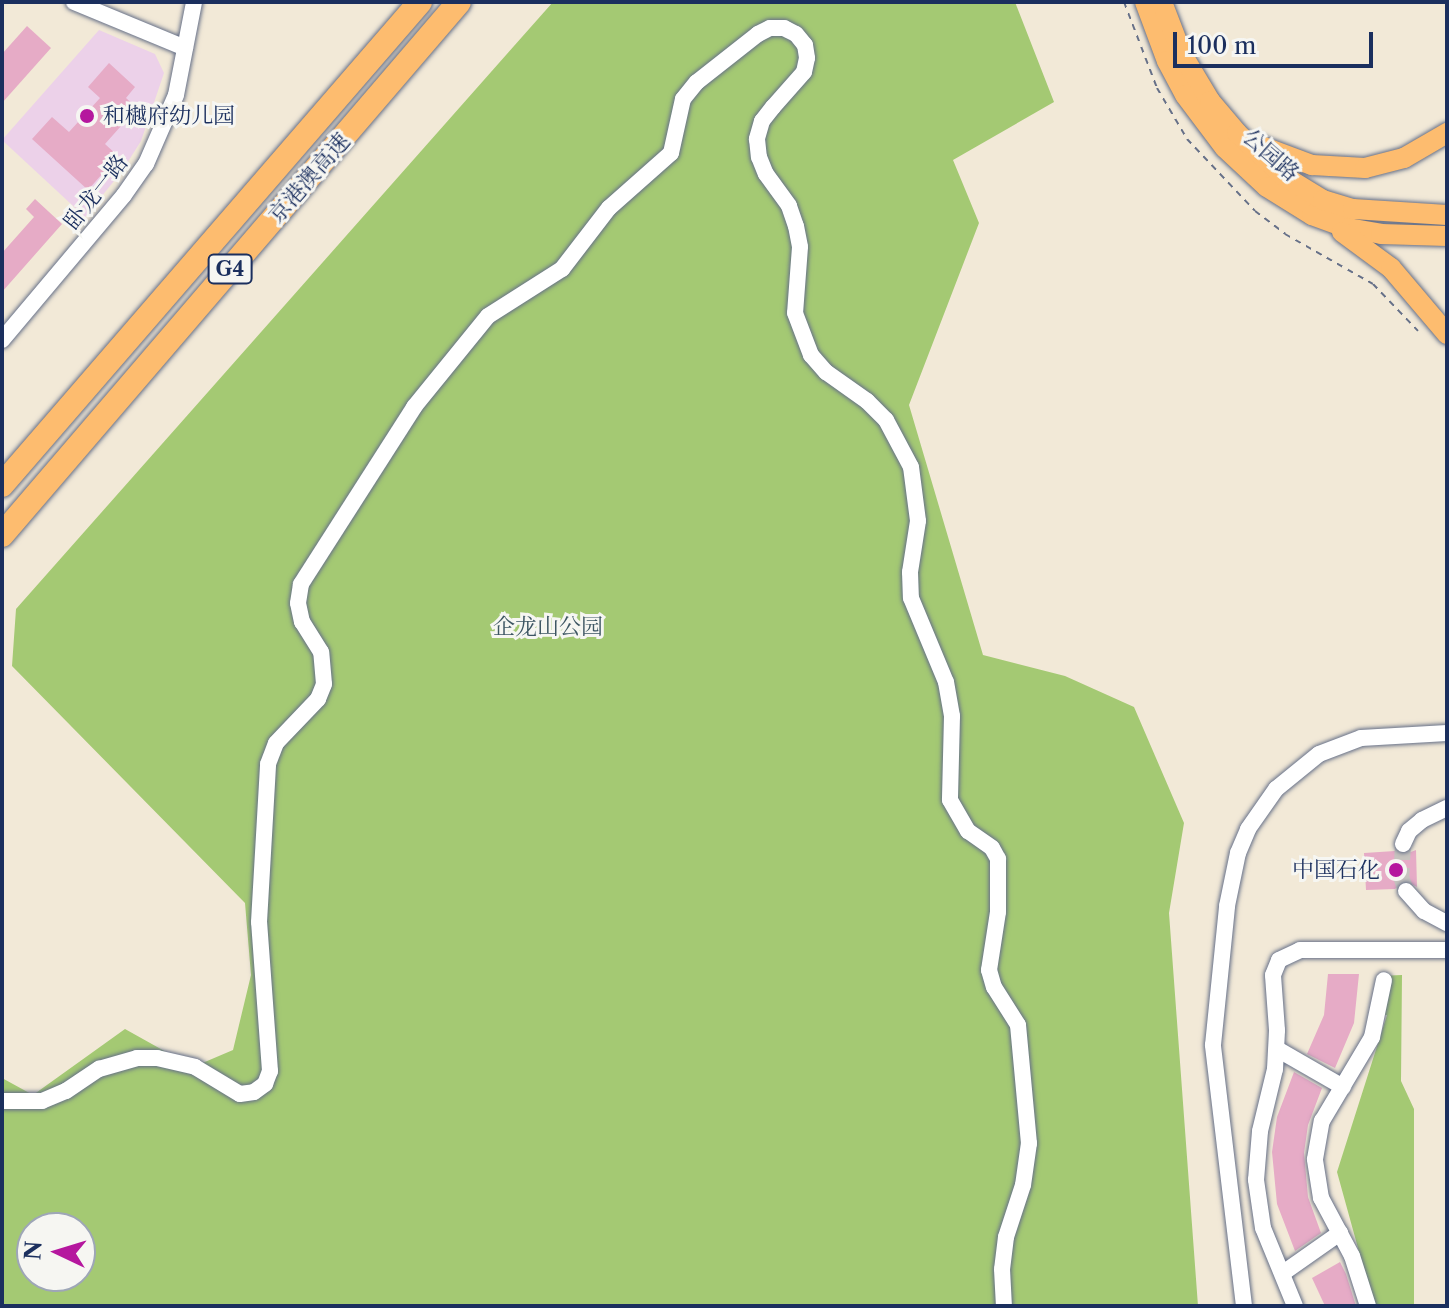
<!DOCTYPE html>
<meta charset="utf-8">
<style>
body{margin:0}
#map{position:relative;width:1449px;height:1308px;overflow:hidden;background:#f2e9d7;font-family:"Libre Caslon Text","Noto Serif SC",serif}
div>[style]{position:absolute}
.built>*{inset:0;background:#ecd1e9}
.green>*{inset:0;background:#a4c973}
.building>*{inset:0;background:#e6abc6}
.minor-tunnel>*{height:16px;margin-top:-8px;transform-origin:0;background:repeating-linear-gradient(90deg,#c7c4bf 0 16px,transparent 0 24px)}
.path>*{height:2px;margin-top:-1px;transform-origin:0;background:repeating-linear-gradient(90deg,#667088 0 6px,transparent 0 12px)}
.roads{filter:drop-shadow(0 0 2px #667088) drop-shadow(0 0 2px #667088)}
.minor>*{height:16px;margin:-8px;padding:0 8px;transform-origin:8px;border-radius:8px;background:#fff}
.major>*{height:20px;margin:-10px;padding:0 10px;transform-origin:10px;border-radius:10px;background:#fdbc6f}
.highway>*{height:24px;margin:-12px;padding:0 12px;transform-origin:12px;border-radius:12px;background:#fdbc6f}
.dots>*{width:22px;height:22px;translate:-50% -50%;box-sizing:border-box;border:4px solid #f6f6f2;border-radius:50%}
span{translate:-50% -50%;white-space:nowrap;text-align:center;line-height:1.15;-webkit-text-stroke:6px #f6f6f2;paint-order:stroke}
.shield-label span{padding:2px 6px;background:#f6f6f2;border:2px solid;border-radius:6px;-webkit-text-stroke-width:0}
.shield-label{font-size:20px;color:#1b2f5e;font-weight:700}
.poi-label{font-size:22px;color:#1b2f5e}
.left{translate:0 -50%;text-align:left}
.right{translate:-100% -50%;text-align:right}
.street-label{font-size:22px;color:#1b2f5e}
.park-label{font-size:22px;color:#3d5663}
.frame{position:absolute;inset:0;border:4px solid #1b2f5e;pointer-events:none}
.north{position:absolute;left:16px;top:1212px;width:80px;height:80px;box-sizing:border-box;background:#f6f6f2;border:2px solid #9ea6b7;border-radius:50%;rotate:274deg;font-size:22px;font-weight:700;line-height:32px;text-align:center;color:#1b2f5e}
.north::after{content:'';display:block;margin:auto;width:28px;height:36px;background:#b5179e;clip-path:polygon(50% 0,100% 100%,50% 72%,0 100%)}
.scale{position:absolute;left:1173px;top:32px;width:200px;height:36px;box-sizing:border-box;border:4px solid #1b2f5e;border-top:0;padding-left:10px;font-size:24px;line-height:28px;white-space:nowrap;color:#1b2f5e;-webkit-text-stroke:6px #f6f6f2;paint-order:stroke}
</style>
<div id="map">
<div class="built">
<div style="clip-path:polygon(99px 30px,155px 54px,164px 73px,141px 141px,122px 171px,85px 217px,2px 140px)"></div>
</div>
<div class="green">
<div style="clip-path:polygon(evenodd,553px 2px,1015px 2px,1054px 102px,953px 160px,979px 223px,909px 405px,983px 655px,1065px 676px,1134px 707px,1184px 823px,1169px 913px,1198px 1306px,2px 1306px,2px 1078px,33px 1095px,125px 1029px,193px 1067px,233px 1050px,251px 975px,245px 903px,12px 666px,16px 609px,553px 2px,32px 1228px,80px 1228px,80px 1276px,32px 1276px,32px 1228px)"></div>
<div style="clip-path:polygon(1402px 975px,1401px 1081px,1414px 1109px,1414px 1306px,1374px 1306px,1337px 1172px,1387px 1015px,1377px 1014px,1378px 976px)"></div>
</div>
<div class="building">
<div style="clip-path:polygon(27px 26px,51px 48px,2px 103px,2px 54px)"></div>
<div style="clip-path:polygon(109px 63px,135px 87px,126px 98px,137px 108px,105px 144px,118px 156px,88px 190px,32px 139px,52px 117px,69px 132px,100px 98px,88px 87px)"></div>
<div style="clip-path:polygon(35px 199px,62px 224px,2px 292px,2px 253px,34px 217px,26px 209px)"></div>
<div style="clip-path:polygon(1416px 850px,1417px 887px,1404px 880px,1395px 889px,1366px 890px,1364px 853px,1395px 851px,1403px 855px)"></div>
<div style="clip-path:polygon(1328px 974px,1359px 974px,1354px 1023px,1335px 1068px,1307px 1054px,1324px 1015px)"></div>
<div style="clip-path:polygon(1294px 1072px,1322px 1088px,1308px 1125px,1304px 1153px,1308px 1197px,1321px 1233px,1295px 1251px,1277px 1204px,1272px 1152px,1277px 1117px)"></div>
<div style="clip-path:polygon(1340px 1262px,1346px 1274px,1356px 1306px,1325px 1306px,1312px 1278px)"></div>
</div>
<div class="minor-tunnel">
<div style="left:1403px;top:844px;width:33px;rotate:93deg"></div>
<div style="left:1401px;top:877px;width:15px;rotate:70deg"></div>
</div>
<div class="path">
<div style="left:1124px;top:2px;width:92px;rotate:69deg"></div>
<div style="left:1157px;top:88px;width:59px;rotate:59.5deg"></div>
<div style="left:1187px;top:139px;width:99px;rotate:46.6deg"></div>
<div style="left:1255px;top:211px;width:38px;rotate:37deg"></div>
<div style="left:1285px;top:234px;width:101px;rotate:29.6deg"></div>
<div style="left:1373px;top:284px;width:65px;rotate:46.2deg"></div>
</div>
<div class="roads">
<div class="minor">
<div style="left:74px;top:2px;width:120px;rotate:22.5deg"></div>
<div style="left:2px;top:340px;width:189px;rotate:-49.9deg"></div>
<div style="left:124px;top:195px;width:38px;rotate:-55deg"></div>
<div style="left:146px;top:164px;width:75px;rotate:-66.5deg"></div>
<div style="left:176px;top:95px;width:95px;rotate:-79deg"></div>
<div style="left:1403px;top:844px;width:14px;rotate:-65deg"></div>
<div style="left:1409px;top:831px;width:17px;rotate:-40deg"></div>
<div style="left:1422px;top:820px;width:28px;rotate:-26deg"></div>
<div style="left:1406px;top:891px;width:27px;rotate:48deg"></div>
<div style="left:1424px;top:911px;width:26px;rotate:28deg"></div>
<div style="left:1277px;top:1049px;width:76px;rotate:29.9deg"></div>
<div style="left:2px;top:1101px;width:40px"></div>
<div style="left:42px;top:1101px;width:26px;rotate:-23deg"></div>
<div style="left:66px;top:1091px;width:40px;rotate:-34deg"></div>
<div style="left:99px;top:1069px;width:40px;rotate:-16deg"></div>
<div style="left:137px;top:1058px;width:20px"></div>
<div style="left:157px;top:1058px;width:39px;rotate:13deg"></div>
<div style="left:195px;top:1067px;width:52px;rotate:31deg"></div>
<div style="left:240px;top:1094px;width:14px;rotate:-8deg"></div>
<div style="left:254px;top:1092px;width:14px;rotate:-36deg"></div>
<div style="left:265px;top:1084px;width:14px;rotate:-69deg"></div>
<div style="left:270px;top:1071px;width:149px;rotate:-94.2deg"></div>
<div style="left:259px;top:922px;width:158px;rotate:-86.7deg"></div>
<div style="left:268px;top:764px;width:22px;rotate:-69deg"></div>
<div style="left:276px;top:743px;width:61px;rotate:-46.3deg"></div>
<div style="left:318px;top:699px;width:16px;rotate:-68deg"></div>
<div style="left:324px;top:684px;width:32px;rotate:-95deg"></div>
<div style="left:321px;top:652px;width:36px;rotate:-122deg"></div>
<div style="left:302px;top:622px;width:19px;rotate:-102deg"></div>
<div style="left:298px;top:603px;width:19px;rotate:-81deg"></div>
<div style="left:301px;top:584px;width:210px;rotate:-57.4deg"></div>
<div style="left:414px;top:407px;width:117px;rotate:-50.9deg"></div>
<div style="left:488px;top:316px;width:88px;rotate:-32.4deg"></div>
<div style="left:562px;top:269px;width:77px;rotate:-52.4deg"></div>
<div style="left:609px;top:208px;width:83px;rotate:-41.6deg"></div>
<div style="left:671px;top:153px;width:55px;rotate:-77.5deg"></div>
<div style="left:683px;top:99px;width:22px;rotate:-51deg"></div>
<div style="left:697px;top:82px;width:78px;rotate:-38.2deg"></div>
<div style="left:758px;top:34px;width:13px;rotate:-27deg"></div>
<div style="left:770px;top:28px;width:14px"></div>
<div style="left:784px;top:28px;width:13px;rotate:27deg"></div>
<div style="left:796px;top:34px;width:14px;rotate:51deg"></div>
<div style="left:805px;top:45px;width:13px;rotate:81deg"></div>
<div style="left:807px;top:58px;width:14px;rotate:102deg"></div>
<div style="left:804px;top:72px;width:47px;rotate:131.5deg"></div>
<div style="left:773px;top:107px;width:18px;rotate:128deg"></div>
<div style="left:762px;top:121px;width:19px;rotate:106deg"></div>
<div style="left:757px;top:139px;width:18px;rotate:84deg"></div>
<div style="left:759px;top:157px;width:18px;rotate:68deg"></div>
<div style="left:766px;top:174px;width:39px;rotate:54deg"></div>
<div style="left:789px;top:206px;width:21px;rotate:71deg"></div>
<div style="left:796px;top:226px;width:21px;rotate:79deg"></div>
<div style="left:800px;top:247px;width:66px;rotate:94.3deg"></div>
<div style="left:795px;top:313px;width:45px;rotate:69.1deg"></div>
<div style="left:811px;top:355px;width:23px;rotate:49deg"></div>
<div style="left:826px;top:372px;width:50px;rotate:35.3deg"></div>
<div style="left:867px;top:401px;width:27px;rotate:45deg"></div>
<div style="left:886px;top:420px;width:53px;rotate:62deg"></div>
<div style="left:911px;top:467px;width:54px;rotate:82.6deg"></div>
<div style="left:918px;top:521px;width:52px;rotate:98.9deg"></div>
<div style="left:910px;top:572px;width:26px;rotate:88deg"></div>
<div style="left:911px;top:598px;width:91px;rotate:67.4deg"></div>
<div style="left:946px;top:682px;width:35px;rotate:80deg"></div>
<div style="left:952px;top:716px;width:84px;rotate:91.4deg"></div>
<div style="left:950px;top:800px;width:36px;rotate:60deg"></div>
<div style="left:968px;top:831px;width:29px;rotate:35deg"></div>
<div style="left:992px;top:848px;width:13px;rotate:61deg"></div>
<div style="left:998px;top:859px;width:53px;rotate:90deg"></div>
<div style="left:998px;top:912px;width:59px;rotate:98.8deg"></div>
<div style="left:989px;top:970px;width:18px;rotate:74deg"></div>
<div style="left:994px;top:987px;width:45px;rotate:57.7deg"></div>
<div style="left:1018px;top:1025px;width:119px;rotate:84.7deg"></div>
<div style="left:1029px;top:1143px;width:42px;rotate:98.1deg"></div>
<div style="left:1023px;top:1185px;width:55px;rotate:108.1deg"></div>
<div style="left:1006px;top:1237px;width:32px;rotate:97deg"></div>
<div style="left:1002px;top:1269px;width:37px;rotate:87deg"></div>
<div style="left:1283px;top:1273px;width:70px;rotate:-35.1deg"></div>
<div style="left:1244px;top:1306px;width:263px;rotate:-96.8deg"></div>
<div style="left:1213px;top:1045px;width:140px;rotate:-84.2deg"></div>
<div style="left:1227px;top:906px;width:54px;rotate:-78.3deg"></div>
<div style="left:1238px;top:853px;width:26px;rotate:-67deg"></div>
<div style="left:1248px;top:829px;width:49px;rotate:-55deg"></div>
<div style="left:1276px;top:789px;width:55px;rotate:-39.1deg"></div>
<div style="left:1319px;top:754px;width:45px;rotate:-20.9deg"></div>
<div style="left:1361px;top:738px;width:86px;rotate:-3.3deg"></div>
<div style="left:1295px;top:1306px;width:84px;rotate:-112.3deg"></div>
<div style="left:1263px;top:1228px;width:49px;rotate:-98.3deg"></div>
<div style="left:1256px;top:1180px;width:49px;rotate:-85.3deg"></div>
<div style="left:1260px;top:1131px;width:64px;rotate:-76.4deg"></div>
<div style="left:1275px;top:1069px;width:39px;rotate:-87deg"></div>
<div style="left:1277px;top:1030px;width:55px;rotate:-94.2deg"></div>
<div style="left:1273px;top:975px;width:16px;rotate:-68deg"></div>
<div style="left:1279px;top:960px;width:23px;rotate:-25deg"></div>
<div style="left:1300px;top:950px;width:147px"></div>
<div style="left:1368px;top:1306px;width:52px;rotate:-107.7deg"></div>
<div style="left:1352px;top:1256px;width:66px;rotate:-118.1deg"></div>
<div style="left:1321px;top:1198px;width:39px;rotate:-99deg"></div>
<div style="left:1315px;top:1159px;width:39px;rotate:-80deg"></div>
<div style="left:1322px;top:1121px;width:98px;rotate:-59.2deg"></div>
<div style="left:1372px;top:1037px;width:58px;rotate:-78.1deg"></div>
</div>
<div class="major">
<div style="left:1145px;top:2px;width:63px;rotate:69.6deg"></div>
<div style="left:1167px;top:61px;width:38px;rotate:62deg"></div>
<div style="left:1185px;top:95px;width:66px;rotate:53deg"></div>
<div style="left:1225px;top:148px;width:57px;rotate:42.9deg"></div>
<div style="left:1267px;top:187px;width:53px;rotate:31.9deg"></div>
<div style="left:1312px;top:215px;width:38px;rotate:20deg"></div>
<div style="left:1348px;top:228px;width:34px;rotate:10deg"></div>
<div style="left:1381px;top:234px;width:66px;rotate:1.7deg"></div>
<div style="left:1162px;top:2px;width:56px;rotate:69deg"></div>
<div style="left:1182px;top:54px;width:55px;rotate:59.2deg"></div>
<div style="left:1210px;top:101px;width:42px;rotate:49.8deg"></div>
<div style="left:1237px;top:133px;width:62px;rotate:43deg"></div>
<div style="left:1282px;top:175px;width:48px;rotate:31.4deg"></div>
<div style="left:1323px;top:200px;width:31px;rotate:17deg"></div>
<div style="left:1353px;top:209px;width:94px;rotate:3.7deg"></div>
<div style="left:1256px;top:144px;width:60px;rotate:20.6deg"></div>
<div style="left:1312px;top:165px;width:53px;rotate:3.2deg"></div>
<div style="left:1365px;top:168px;width:40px;rotate:-14.4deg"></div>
<div style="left:1404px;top:158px;width:50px;rotate:-30.2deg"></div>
<div style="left:1342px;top:232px;width:61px;rotate:36.3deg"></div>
<div style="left:1391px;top:268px;width:87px;rotate:49.7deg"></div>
</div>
<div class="highway">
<div style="left:2px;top:485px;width:639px;rotate:-49.13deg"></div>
<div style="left:2px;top:535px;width:702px;rotate:-49.39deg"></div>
</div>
</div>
<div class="dots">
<div style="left:87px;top:116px;background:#b5179e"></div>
<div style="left:1396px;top:870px;background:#b5179e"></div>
</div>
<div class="shield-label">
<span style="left:230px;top:269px">G4</span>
</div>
<div class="poi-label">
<span class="left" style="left:103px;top:116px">和樾府幼儿园</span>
<span class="right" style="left:1380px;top:870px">中国石化</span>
</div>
<div class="street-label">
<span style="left:1271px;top:155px;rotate:41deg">公园路</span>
<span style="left:309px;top:178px;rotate:-49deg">京港澳高速</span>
<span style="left:96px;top:192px;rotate:-52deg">卧龙一路</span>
</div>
<div class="park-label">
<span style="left:548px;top:627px">企龙山公园</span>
</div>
<div class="frame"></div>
<div class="north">N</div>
<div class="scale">100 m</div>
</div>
